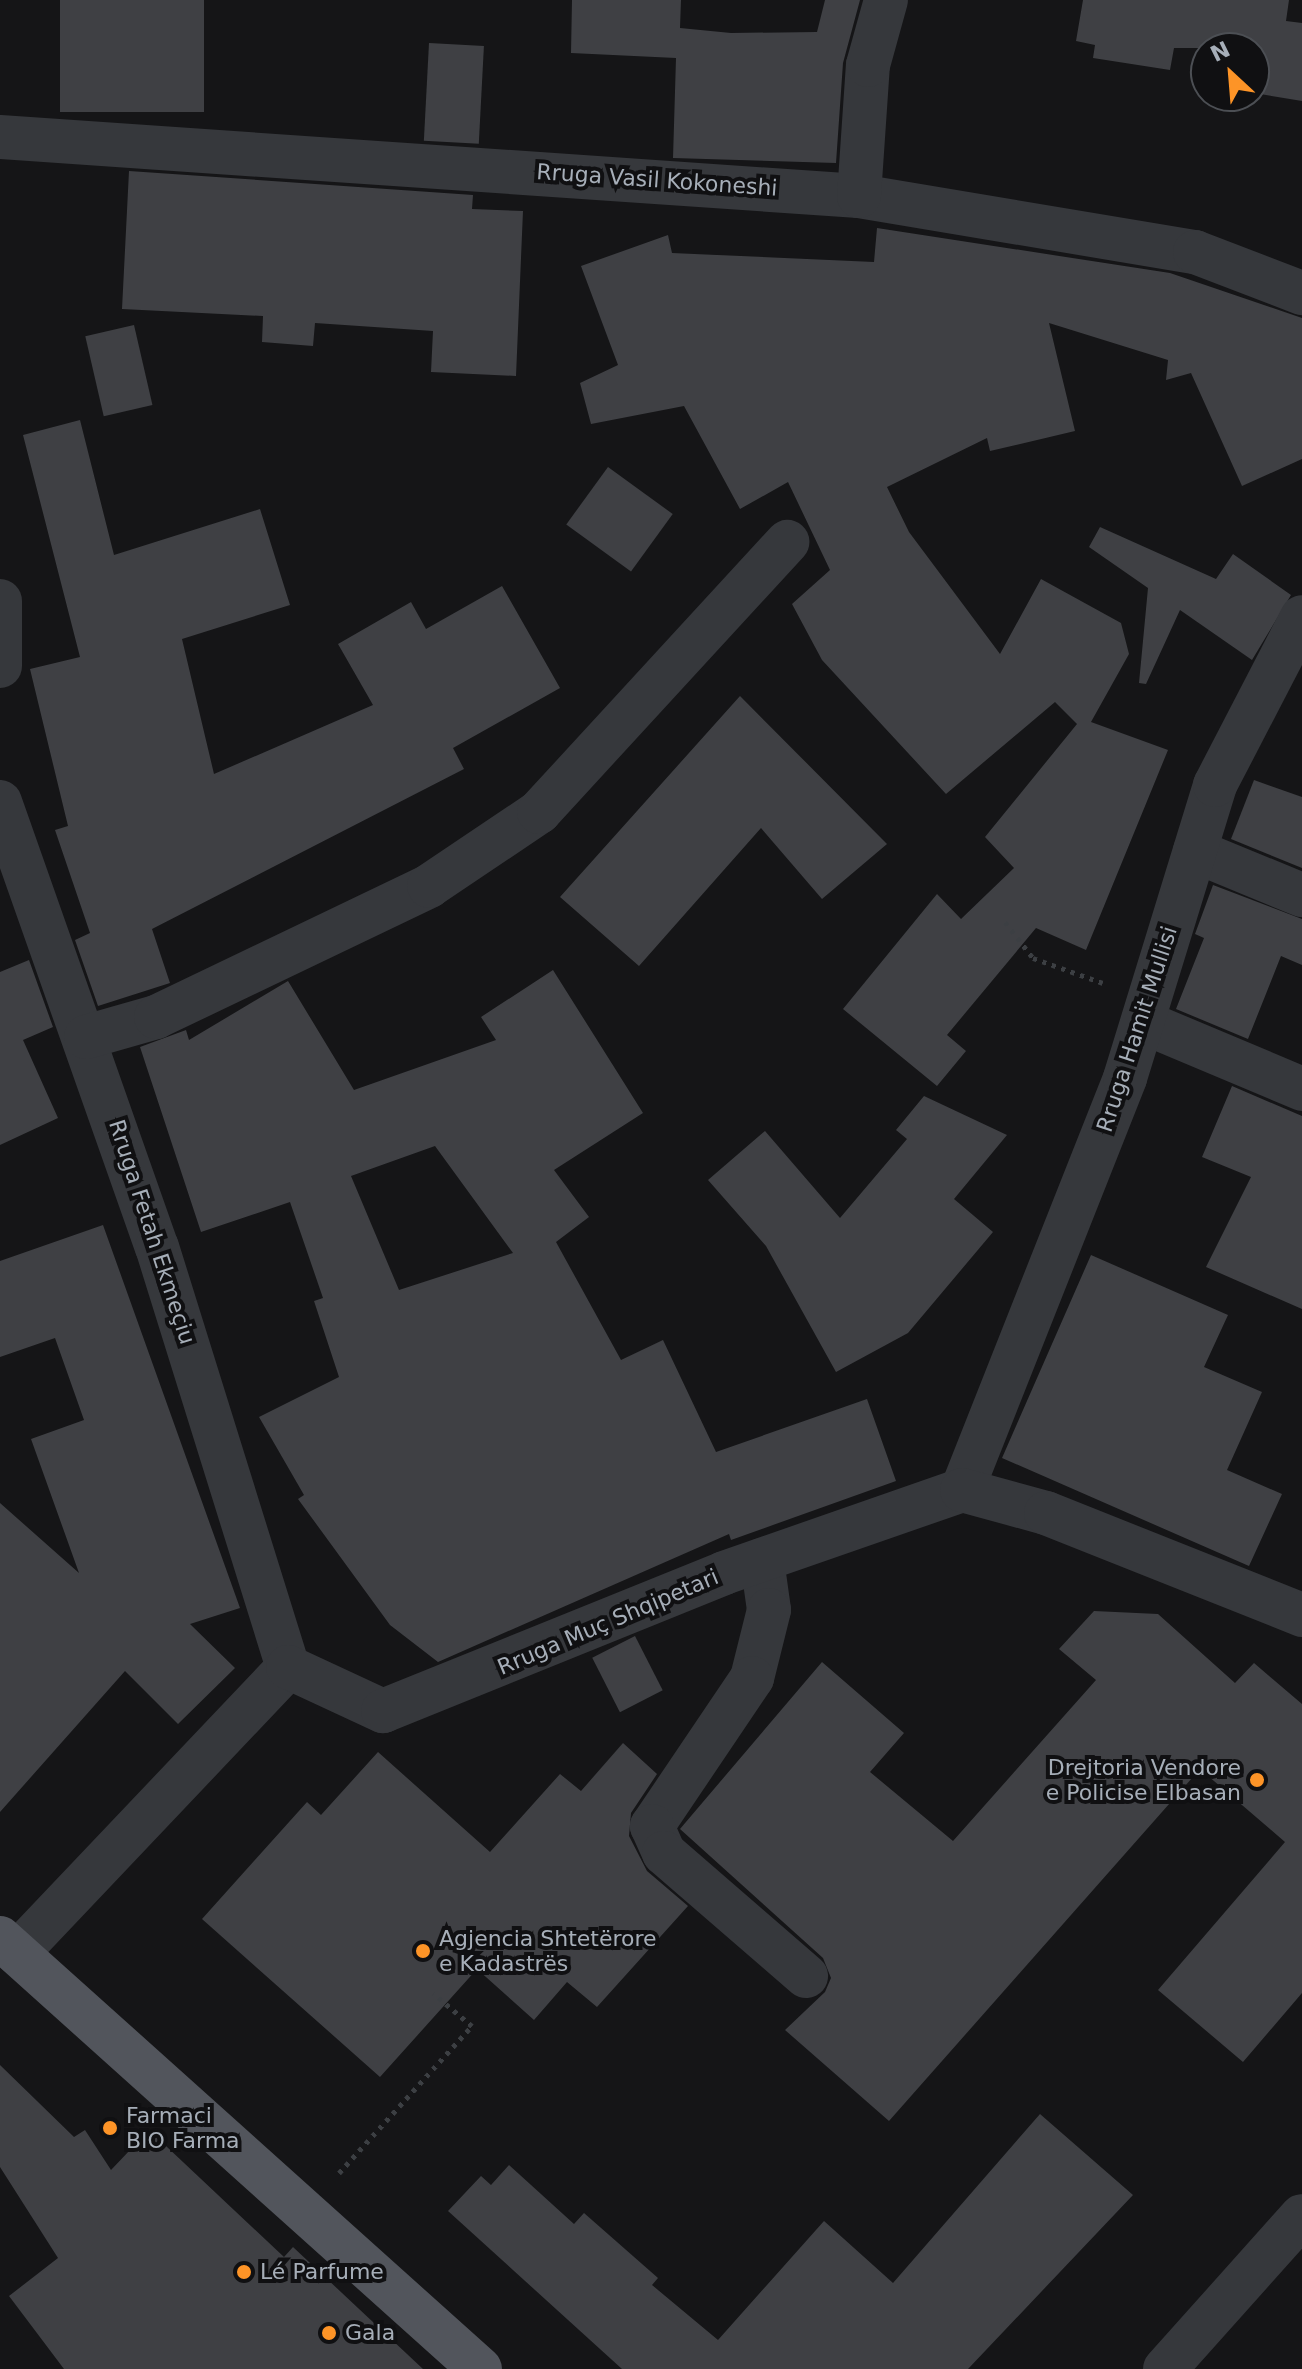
<!DOCTYPE html>
<meta charset="utf-8">
<style>
body{margin:0}
#map{position:relative;width:1302px;height:2369px;overflow:hidden;background:#151517;font-family:"DejaVu Sans",sans-serif}
div>[style]{position:absolute}
.building>*{inset:0;background:#3f4044;transform-origin:0 0}
.path>*{height:5px;margin-top:-2.5px;transform-origin:0;background:repeating-linear-gradient(90deg,#3c3f43 0 4px,transparent 0 10px)}
.minor>*{height:44px;margin:-22px;padding:0 22px;transform-origin:22px;border-radius:22px;background:#36383c}
.major>*{height:44px;margin:-22px;padding:0 22px;transform-origin:22px;border-radius:22px;background:#52555c}
.dots>*{width:22px;height:22px;translate:-50% -50%;box-sizing:border-box;border:4px solid #101012;border-radius:50%}
span{translate:-50% -50%;white-space:nowrap;text-align:center;line-height:1.15;-webkit-text-stroke:8px #101012;paint-order:stroke}
.street-label{font-size:22px;color:#a6aeb8}
.poi-label{font-size:22px;color:#a6aeb8}
.right{translate:-100% -50%;text-align:right}
.left{translate:0 -50%;text-align:left}
.north{position:absolute;left:1190px;top:32px;width:80px;height:80px;box-sizing:border-box;background:#101012;border:2px solid #4c4f54;border-radius:50%;rotate:334deg;font-size:22px;font-weight:700;line-height:32px;text-align:center;color:#a6aeb8}
.north::after{content:'';display:block;margin:auto;width:28px;height:36px;background:#fd9427;clip-path:polygon(50% 0,100% 100%,50% 72%,0 100%)}
</style>
<div id="map">
<div class="building">
<div style="left:60px;top:0;width:144px;height:112px"></div>
<div style="clip-path:polygon(572px 0,681px 0,680px 28px,731px 33px,817px 32px,825px 0,860px 0,843px 63px,836px 163px,673px 158px,676px 58px,571px 53px)"></div>
<div style="clip-path:polygon(1083px 0,1289px 0,1286px 21px,1302px 23px,1302px 101px,1254px 93px,1254px 48px,1174px 48px,1170px 70px,1093px 58px,1095px 45px,1076px 41px)"></div>
<div style="left:429px;top:43px;width:55px;height:98px;rotate:3deg"></div>
<div style="clip-path:polygon(129px 171px,473px 195px,472px 209px,523px 211px,516px 376px,431px 372px,433px 331px,315px 323px,313px 346px,262px 342px,263px 316px,122px 309px)"></div>
<div style="clip-path:polygon(877px 228px,1170px 273px,1302px 318px,1302px 459px,1242px 486px,1191px 373px,1166px 380px,1168px 360px,1049px 323px,1075px 431px,990px 451px,987px 438px,887px 487px,909px 532px,1000px 654px,1041px 579px,1121px 623px,1129px 654px,1091px 722px,1168px 750px,1086px 950px,1036px 928px,947px 1035px,966px 1051px,937px 1086px,843px 1009px,937px 894px,961px 919px,1014px 868px,985px 837px,1077px 724px,1055px 702px,946px 794px,822px 660px,792px 604px,830px 570px,788px 482px,740px 509px,684px 406px,591px 424px,580px 383px,618px 365px,581px 266px,668px 235px,672px 253px,874px 262px)"></div>
<div style="left:134px;top:325px;width:82px;height:50px;rotate:77deg"></div>
<div style="clip-path:polygon(80px 420px,114px 555px,260px 509px,290px 605px,182px 639px,214px 774px,373px 705px,338px 644px,411px 602px,426px 629px,502px 586px,560px 688px,453px 748px,464px 769px,152px 929px,170px 983px,98px 1006px,75px 940px,90px 933px,55px 830px,68px 826px,30px 669px,80px 657px,23px 435px)"></div>
<div style="left:608px;top:467px;width:80px;height:71px;rotate:36deg"></div>
<div style="clip-path:polygon(1100px 527px,1216px 579px,1233px 554px,1291px 595px,1252px 660px,1180px 610px,1146px 684px,1139px 683px,1148px 588px,1089px 547px)"></div>
<div style="clip-path:polygon(740px 696px,887px 844px,822px 899px,761px 828px,639px 966px,560px 897px)"></div>
<div style="clip-path:polygon(1254px 780px,1302px 797px,1302px 868px,1231px 839px)"></div>
<div style="clip-path:polygon(1213px 885px,1302px 919px,1302px 965px,1281px 956px,1248px 1039px,1176px 1009px,1204px 938px,1195px 934px)"></div>
<div style="clip-path:polygon(29px 960px,53px 1027px,23px 1040px,58px 1118px,0 1145px,0 972px)"></div>
<div style="clip-path:polygon(evenodd,553px 970px,643px 1113px,554px 1170px,589px 1217px,556px 1242px,621px 1360px,663px 1340px,716px 1452px,867px 1399px,896px 1481px,731px 1540px,729px 1534px,438px 1662px,390px 1625px,298px 1499px,304px 1495px,259px 1417px,339px 1377px,314px 1301px,323px 1298px,290px 1202px,201px 1232px,140px 1047px,186px 1030px,189px 1040px,288px 981px,354px 1090px,496px 1040px,481px 1017px,553px 970px,435px 1146px,513px 1253px,399px 1290px,351px 1176px,435px 1146px)"></div>
<div style="clip-path:polygon(1232px 1086px,1302px 1116px,1302px 1309px,1206px 1267px,1251px 1177px,1202px 1157px)"></div>
<div style="clip-path:polygon(924px 1096px,1007px 1135px,954px 1199px,993px 1232px,908px 1333px,836px 1372px,766px 1246px,708px 1180px,765px 1131px,840px 1218px,907px 1139px,896px 1130px)"></div>
<div style="clip-path:polygon(103px 1225px,240px 1608px,190px 1624px,235px 1668px,178px 1724px,125px 1671px,0 1812px,0 1503px,79px 1573px,31px 1439px,84px 1420px,55px 1338px,0 1357px,0 1261px)"></div>
<div style="clip-path:polygon(1091px 1255px,1228px 1315px,1204px 1367px,1262px 1392px,1227px 1470px,1282px 1494px,1249px 1566px,1002px 1458px)"></div>
<div style="clip-path:polygon(1094px 1611px,1158px 1614px,1235px 1683px,1254px 1663px,1302px 1704px,1302px 1993px,1243px 2062px,1158px 1990px,1285px 1842px,1200px 1769px,889px 2121px,785px 2030px,825px 1992px,831px 1978px,823px 1958px,680px 1829px,822px 1662px,904px 1733px,870px 1772px,953px 1841px,1096px 1680px,1059px 1649px)"></div>
<div style="left:635px;top:1636px;width:61px;height:48px;rotate:63deg"></div>
<div style="clip-path:polygon(623px 1743px,657px 1774px,631px 1813px,629px 1836px,647px 1871px,688px 1906px,597px 2007px,567px 1982px,534px 2020px,477px 1969px,380px 2077px,202px 1919px,307px 1802px,321px 1815px,378px 1752px,490px 1852px,560px 1774px,581px 1791px)"></div>
<div style="clip-path:polygon(0 2065px,74px 2137px,85px 2130px,111px 2170px,149px 2130px,284px 2257px,293px 2247px,423px 2369px,64px 2369px,9px 2296px,58px 2258px,0 2167px)"></div>
<div style="clip-path:polygon(1040px 2114px,1133px 2195px,968px 2369px,622px 2369px,448px 2211px,481px 2176px,491px 2185px,509px 2165px,574px 2224px,584px 2213px,658px 2278px,652px 2285px,718px 2340px,824px 2221px,893px 2283px)"></div>
</div>
<div class="path">
<div style="left:1005px;top:922px;width:46px;rotate:52.1deg"></div>
<div style="left:1033px;top:958px;width:74px;rotate:19.7deg"></div>
<div style="left:339px;top:2173px;width:198px;rotate:-47.9deg"></div>
<div style="left:472px;top:2026px;width:51px;rotate:-139.8deg"></div>
</div>
<div class="minor">
<div style="left:0;top:137px;width:861px;rotate:3.93deg"></div>
<div style="left:859px;top:196px;width:341px;rotate:9.5deg"></div>
<div style="left:1195px;top:252px;width:115px;rotate:21deg"></div>
<div style="left:859px;top:196px;width:131px;rotate:-86.1deg"></div>
<div style="left:868px;top:65px;width:67px;rotate:-74.5deg"></div>
<div style="left:0;top:601px;width:65px;rotate:90deg"></div>
<div style="left:0;top:802px;width:472px;rotate:70.6deg"></div>
<div style="left:157px;top:1247px;width:440px;rotate:72.7deg"></div>
<div style="left:1195px;top:851px;width:116px;rotate:22.4deg"></div>
<div style="left:1143px;top:1022px;width:173px;rotate:22.8deg"></div>
<div style="left:86px;top:1037px;width:73px;rotate:-15.9deg"></div>
<div style="left:156px;top:1017px;width:303px;rotate:-25.6deg"></div>
<div style="left:429px;top:886px;width:133px;rotate:-33.9deg"></div>
<div style="left:539px;top:812px;width:367px;rotate:-47.4deg"></div>
<div style="left:962px;top:1490px;width:443px;rotate:-68.4deg"></div>
<div style="left:1125px;top:1078px;width:307px;rotate:-72.9deg"></div>
<div style="left:1215px;top:785px;width:189px;rotate:-62.6deg"></div>
<div style="left:762px;top:1560px;width:50px;rotate:82deg"></div>
<div style="left:769px;top:1610px;width:70px;rotate:104deg"></div>
<div style="left:752px;top:1678px;width:179px;rotate:124deg"></div>
<div style="left:652px;top:1826px;width:30px;rotate:66deg"></div>
<div style="left:664px;top:1853px;width:188px;rotate:40.9deg"></div>
<div style="left:17px;top:1953px;width:394px;rotate:-46.5deg"></div>
<div style="left:288px;top:1667px;width:105px;rotate:24.9deg"></div>
<div style="left:383px;top:1711px;width:368px;rotate:-22deg"></div>
<div style="left:724px;top:1573px;width:252px;rotate:-19.2deg"></div>
<div style="left:962px;top:1490px;width:87px;rotate:15.3deg"></div>
<div style="left:1046px;top:1513px;width:276px;rotate:21.7deg"></div>
<div style="left:1165px;top:2369px;width:205px;rotate:-48.2deg"></div>
</div>
<div class="major">
<div style="left:0;top:1938px;width:645px;rotate:41.92deg"></div>
</div>
<div class="dots">
<div style="left:1257px;top:1780px;background:#fd9427"></div>
<div style="left:423px;top:1951px;background:#fd9427"></div>
<div style="left:110px;top:2128px;background:#fd9427"></div>
<div style="left:244px;top:2272px;background:#fd9427"></div>
<div style="left:329px;top:2333px;background:#fd9427"></div>
</div>
<div class="street-label">
<span style="left:657px;top:180px;rotate:4deg">Rruga Vasil Kokoneshi</span>
<span style="left:1137px;top:1029px;rotate:-72deg">Rruga Hamit Mullisi</span>
<span style="left:152px;top:1232px;rotate:72deg">Rruga Fetah Ekmeçiu</span>
<span style="left:608px;top:1622px;rotate:-23deg">Rruga Muç Shqipetari</span>
</div>
<div class="poi-label">
<span class="right" style="left:1241px;top:1780px">Drejtoria Vendore<br>e Policise Elbasan</span>
<span class="left" style="left:439px;top:1951px">Agjencia Shtetërore<br>e Kadastrës</span>
<span class="left" style="left:126px;top:2128px">Farmaci<br>BIO Farma</span>
<span class="left" style="left:260px;top:2272px">Lé Parfume</span>
<span class="left" style="left:345px;top:2333px">Gala</span>
</div>
<div class="north">N</div>
</div>
